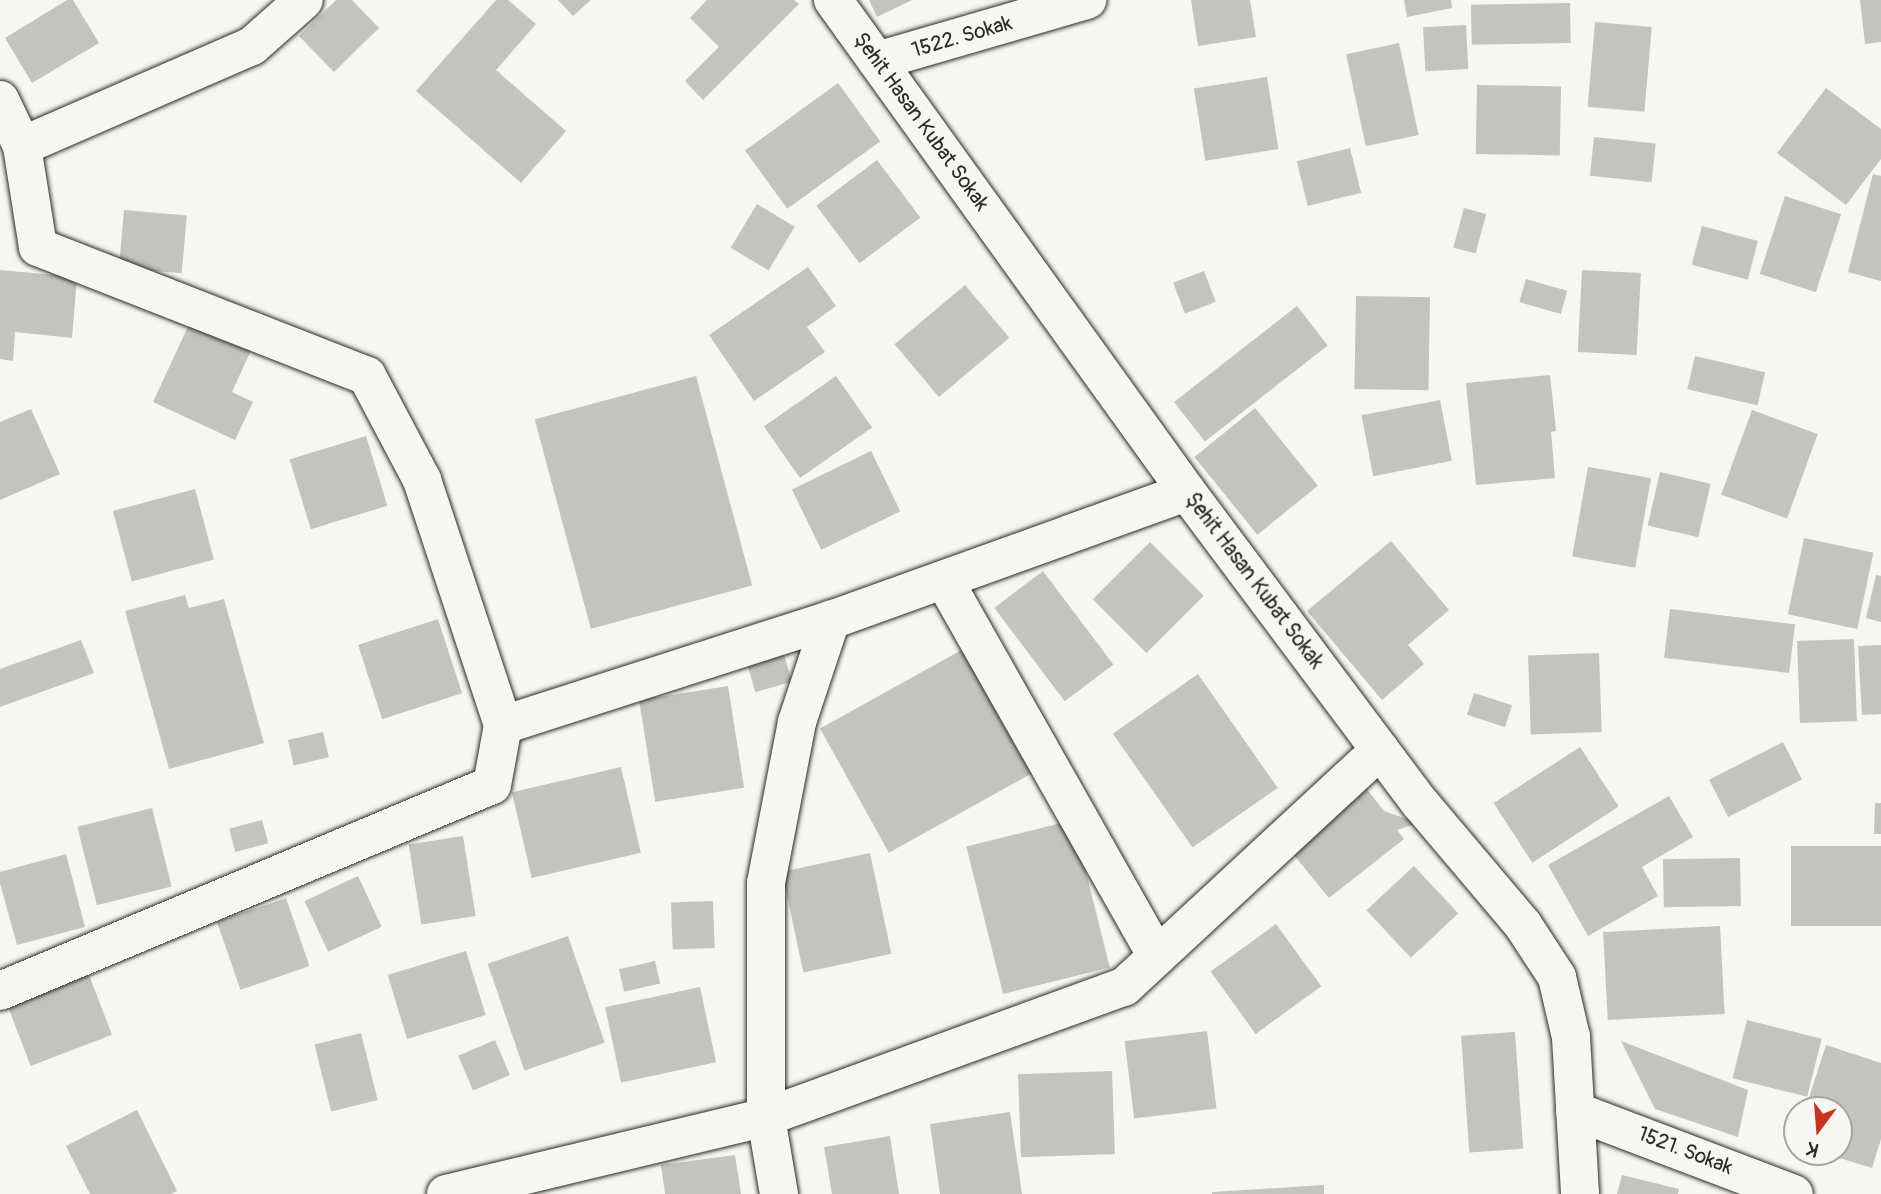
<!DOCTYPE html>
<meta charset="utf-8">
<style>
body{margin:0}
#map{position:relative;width:1881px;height:1194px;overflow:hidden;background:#f6f6f2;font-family:Pangolin,sans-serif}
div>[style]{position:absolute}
.building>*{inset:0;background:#c3c3c0;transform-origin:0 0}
.roads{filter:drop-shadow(0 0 2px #2b2b2b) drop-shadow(0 0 2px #2b2b2b)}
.street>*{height:38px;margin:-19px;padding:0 19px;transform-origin:19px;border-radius:19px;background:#f6f6f2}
.secondary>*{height:38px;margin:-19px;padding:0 19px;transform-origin:19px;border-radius:19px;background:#f6f6f2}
span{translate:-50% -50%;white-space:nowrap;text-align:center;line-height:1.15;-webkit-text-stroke:6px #f6f6f2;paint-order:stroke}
.street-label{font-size:21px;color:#2b2b2b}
.north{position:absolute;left:1783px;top:1096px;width:70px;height:70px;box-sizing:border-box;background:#f6f6f2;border:2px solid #a5a5a2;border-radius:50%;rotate:196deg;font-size:19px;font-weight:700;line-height:28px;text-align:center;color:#2b2b2b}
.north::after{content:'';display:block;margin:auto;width:24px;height:32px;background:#c8321e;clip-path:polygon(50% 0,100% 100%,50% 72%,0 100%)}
</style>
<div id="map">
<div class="building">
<div style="clip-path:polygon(67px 0,73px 0,99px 43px,32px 83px,5px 38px)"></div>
<div style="clip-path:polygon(336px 0,352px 0,379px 28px,334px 72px,299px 36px)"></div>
<div style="clip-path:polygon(496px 0,508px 0,536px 24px,496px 70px,566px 131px,521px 183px,416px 91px)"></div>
<div style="clip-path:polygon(558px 0,591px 0,573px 16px)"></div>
<div style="clip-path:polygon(707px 0,794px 0,799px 4px,703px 100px,685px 81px,719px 47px,690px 18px)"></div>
<div style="clip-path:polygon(869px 0,912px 0,877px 17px)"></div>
<div style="clip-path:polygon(1191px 0,1250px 0,1256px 37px,1198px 46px)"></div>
<div style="clip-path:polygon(1404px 0,1451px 0,1452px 8px,1407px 17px)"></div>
<div style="clip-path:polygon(1860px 0,1881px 0,1881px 42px,1865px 44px)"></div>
<div style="left:1570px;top:3px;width:40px;height:99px;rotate:89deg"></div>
<div style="left:1595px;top:22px;width:57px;height:85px;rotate:5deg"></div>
<div style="left:1466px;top:25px;width:44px;height:43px;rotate:87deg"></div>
<div style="left:1399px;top:43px;width:94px;height:54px;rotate:78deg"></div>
<div style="left:1267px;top:77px;width:73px;height:74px;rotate:81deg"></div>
<div style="left:838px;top:83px;width:72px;height:115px;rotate:54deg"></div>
<div style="left:1477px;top:85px;width:84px;height:69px;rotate:1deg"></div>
<div style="clip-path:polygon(1826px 88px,1881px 129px,1881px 159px,1846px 205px,1777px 153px)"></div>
<div style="left:1594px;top:137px;width:62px;height:39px;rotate:6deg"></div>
<div style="left:1350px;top:148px;width:46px;height:55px;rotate:76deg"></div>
<div style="left:877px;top:160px;width:72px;height:76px;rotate:53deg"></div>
<div style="clip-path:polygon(1873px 174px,1881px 176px,1881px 281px,1848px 272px)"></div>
<div style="left:1785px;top:196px;width:59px;height:82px;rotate:18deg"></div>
<div style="left:757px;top:204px;width:44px;height:51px;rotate:31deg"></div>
<div style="left:1464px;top:208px;width:23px;height:41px;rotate:15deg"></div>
<div style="left:124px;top:210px;width:63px;height:58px;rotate:5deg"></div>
<div style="left:1702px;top:226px;width:58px;height:40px;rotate:15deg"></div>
<div style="clip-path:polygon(808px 267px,836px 306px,807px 327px,825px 352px,754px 401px,709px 335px)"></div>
<div style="clip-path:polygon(0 270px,77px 277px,72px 338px,15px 332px,13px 361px,0 359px)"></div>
<div style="left:1582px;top:270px;width:59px;height:82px;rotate:3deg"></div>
<div style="left:1204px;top:271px;width:33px;height:33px;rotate:69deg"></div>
<div style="left:1526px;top:279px;width:43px;height:24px;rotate:16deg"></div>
<div style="left:965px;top:285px;width:69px;height:92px;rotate:50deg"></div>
<div style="left:1356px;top:296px;width:74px;height:93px;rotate:1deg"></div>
<div style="left:1297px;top:306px;width:50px;height:156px;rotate:52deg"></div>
<div style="clip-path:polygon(191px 320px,252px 348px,232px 392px,253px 402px,235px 440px,153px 402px)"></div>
<div style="left:1695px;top:356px;width:72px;height:34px;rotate:13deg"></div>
<div style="clip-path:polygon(1550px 375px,1556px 431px,1551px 432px,1555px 478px,1476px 485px,1466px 383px)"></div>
<div style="left:696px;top:376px;width:217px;height:167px;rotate:75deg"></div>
<div style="left:836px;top:376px;width:63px;height:88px;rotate:55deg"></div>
<div style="left:1440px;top:400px;width:62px;height:80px;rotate:79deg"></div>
<div style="left:1255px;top:408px;width:100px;height:78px;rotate:51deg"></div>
<div style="clip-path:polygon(31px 409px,60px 474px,0 500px,0 422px)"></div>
<div style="left:1752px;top:410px;width:70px;height:90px;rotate:20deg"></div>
<div style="left:366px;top:436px;width:73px;height:80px;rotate:73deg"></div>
<div style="left:871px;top:451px;width:67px;height:88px;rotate:64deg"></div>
<div style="left:1588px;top:467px;width:64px;height:91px;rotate:10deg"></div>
<div style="left:1660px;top:472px;width:52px;height:55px;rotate:13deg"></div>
<div style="left:195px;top:489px;width:73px;height:85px;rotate:75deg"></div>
<div style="left:1804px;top:538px;width:71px;height:78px;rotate:12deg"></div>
<div style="clip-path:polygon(1391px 541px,1449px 610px,1408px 645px,1424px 664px,1382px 700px,1307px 611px)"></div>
<div style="left:1150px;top:542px;width:76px;height:81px;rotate:45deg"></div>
<div style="left:1043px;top:571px;width:117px;height:61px;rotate:53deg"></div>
<div style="clip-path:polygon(1876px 575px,1881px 576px,1881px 622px,1866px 618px)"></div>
<div style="clip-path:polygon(185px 595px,189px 608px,224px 599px,264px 743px,169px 769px,125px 611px)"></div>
<div style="left:1670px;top:609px;width:126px;height:49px;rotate:7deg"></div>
<div style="left:438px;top:619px;width:78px;height:84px;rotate:72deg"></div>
<div style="left:1854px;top:639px;width:82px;height:57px;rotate:88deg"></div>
<div style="clip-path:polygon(81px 640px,94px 673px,0 707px,0 669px)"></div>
<div style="clip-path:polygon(1881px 645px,1881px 714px,1862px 715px,1858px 646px)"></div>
<div style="left:967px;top:647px;width:142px;height:168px;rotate:61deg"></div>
<div style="left:783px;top:651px;width:32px;height:38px;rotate:74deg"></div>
<div style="left:1599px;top:653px;width:79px;height:71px;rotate:88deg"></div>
<div style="left:1198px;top:674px;width:139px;height:104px;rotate:55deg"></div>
<div style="left:728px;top:686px;width:103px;height:90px;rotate:81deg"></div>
<div style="left:1474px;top:693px;width:40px;height:23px;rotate:18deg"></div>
<div style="left:323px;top:732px;width:26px;height:36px;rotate:77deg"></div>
<div style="left:1783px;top:742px;width:42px;height:83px;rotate:63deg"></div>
<div style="left:1580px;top:747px;width:71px;height:103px;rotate:57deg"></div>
<div style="left:621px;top:767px;width:88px;height:112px;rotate:77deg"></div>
<div style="clip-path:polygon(1366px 788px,1384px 811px,1418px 823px,1397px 830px,1404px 839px,1329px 898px,1289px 849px)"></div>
<div style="clip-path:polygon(1669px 796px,1693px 837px,1642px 867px,1658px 896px,1588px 936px,1548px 865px)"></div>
<div style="clip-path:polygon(1875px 803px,1881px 803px,1881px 834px,1874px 834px)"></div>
<div style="left:152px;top:808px;width:81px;height:77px;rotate:76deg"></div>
<div style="left:262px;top:820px;width:24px;height:34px;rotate:75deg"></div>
<div style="left:1073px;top:820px;width:152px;height:110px;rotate:76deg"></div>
<div style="left:463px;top:836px;width:81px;height:55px;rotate:81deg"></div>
<div style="left:1881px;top:846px;width:80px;height:90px;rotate:90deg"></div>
<div style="left:870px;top:853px;width:103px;height:90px;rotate:78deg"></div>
<div style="clip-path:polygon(66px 854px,85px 927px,17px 945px,0 883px,0 872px)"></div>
<div style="left:1740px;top:858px;width:48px;height:77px;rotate:89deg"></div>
<div style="left:1414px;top:866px;width:65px;height:65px;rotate:47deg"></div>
<div style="left:358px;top:876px;width:56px;height:59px;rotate:65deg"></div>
<div style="left:286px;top:898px;width:72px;height:73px;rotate:71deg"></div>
<div style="left:713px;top:901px;width:47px;height:42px;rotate:88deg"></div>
<div style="left:1276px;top:924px;width:77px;height:81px;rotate:54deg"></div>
<div style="left:1720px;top:926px;width:88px;height:117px;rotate:87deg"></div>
<div style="left:568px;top:936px;width:113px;height:85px;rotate:71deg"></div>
<div style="left:466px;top:951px;width:67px;height:82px;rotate:73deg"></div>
<div style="left:655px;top:961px;width:23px;height:37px;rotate:77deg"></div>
<div style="left:89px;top:975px;width:64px;height:87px;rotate:69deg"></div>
<div style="left:700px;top:987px;width:77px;height:97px;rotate:78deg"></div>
<div style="left:1747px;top:1020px;width:77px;height:60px;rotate:14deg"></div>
<div style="left:1207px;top:1031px;width:78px;height:83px;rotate:83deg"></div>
<div style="left:1515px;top:1032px;width:117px;height:54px;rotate:86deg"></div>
<div style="left:361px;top:1033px;width:69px;height:48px;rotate:76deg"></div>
<div style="left:495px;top:1040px;width:38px;height:40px;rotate:67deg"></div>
<div style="clip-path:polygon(1621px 1041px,1748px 1090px,1738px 1137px,1655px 1109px)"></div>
<div style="clip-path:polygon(1826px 1045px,1881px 1063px,1881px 1139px,1872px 1168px,1823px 1153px,1839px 1152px,1839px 1110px,1805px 1110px)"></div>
<div style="left:1112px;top:1071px;width:83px;height:94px;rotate:88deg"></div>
<div style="clip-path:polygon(137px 1110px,177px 1191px,171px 1194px,90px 1194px,66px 1146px)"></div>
<div style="clip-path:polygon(1010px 1112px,1022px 1194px,940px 1194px,930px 1124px)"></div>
<div style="clip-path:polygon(890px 1136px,899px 1194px,832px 1194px,824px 1147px)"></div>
<div style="clip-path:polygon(735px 1155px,741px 1194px,665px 1194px,661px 1165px)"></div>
<div style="clip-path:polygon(1622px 1175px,1679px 1189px,1678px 1194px,1617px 1194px)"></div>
<div style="clip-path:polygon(1324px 1185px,1324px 1194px,1212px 1194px,1212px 1192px)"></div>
</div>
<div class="roads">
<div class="street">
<div style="left:877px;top:61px;width:219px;rotate:-16.2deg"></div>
<div style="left:0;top:100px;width:51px;rotate:64.4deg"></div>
<div style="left:22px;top:146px;width:251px;rotate:-23.5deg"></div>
<div style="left:252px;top:46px;width:69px;rotate:-41.5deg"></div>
<div style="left:22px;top:146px;width:102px;rotate:81deg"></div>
<div style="left:38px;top:247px;width:353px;rotate:21.4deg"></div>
<div style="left:367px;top:376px;width:118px;rotate:62.1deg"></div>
<div style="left:422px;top:480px;width:258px;rotate:71.7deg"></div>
<div style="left:944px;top:580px;width:432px;rotate:60.5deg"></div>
<div style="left:0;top:991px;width:533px;rotate:-22.72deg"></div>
<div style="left:492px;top:785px;width:61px;rotate:-79.6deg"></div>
<div style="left:503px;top:725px;width:344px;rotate:-17.8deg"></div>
<div style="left:831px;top:620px;width:378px;rotate:-19.8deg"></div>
<div style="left:1575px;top:1111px;width:234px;rotate:20.8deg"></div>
<div style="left:446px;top:1194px;width:329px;rotate:-13.5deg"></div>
<div style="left:766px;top:1117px;width:381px;rotate:-20deg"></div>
<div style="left:1124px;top:987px;width:349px;rotate:-42.8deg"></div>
<div style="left:779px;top:1194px;width:78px;rotate:-99.6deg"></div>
<div style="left:766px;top:1117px;width:234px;rotate:-90deg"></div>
<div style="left:766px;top:883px;width:164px;rotate:-79.1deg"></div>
<div style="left:797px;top:722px;width:108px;rotate:-71.6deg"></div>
</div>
<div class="secondary">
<div style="left:833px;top:0;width:606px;rotate:54.26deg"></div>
<div style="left:1187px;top:492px;width:389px;rotate:53.2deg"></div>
<div style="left:1420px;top:803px;width:160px;rotate:49.8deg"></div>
<div style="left:1523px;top:925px;width:62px;rotate:56.8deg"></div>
<div style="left:1557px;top:977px;width:62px;rotate:76.9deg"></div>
<div style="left:1571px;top:1037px;width:157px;rotate:86.7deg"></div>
</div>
</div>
<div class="street-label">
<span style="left:962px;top:37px;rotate:-16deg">1522. Sokak</span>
<span style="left:921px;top:122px;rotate:54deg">Şehit Hasan Kubat Sokak</span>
<span style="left:1254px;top:581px;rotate:53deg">Şehit Hasan Kubat Sokak</span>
<span style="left:1685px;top:1151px;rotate:21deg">1521. Sokak</span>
</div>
<div class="north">K</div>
</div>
